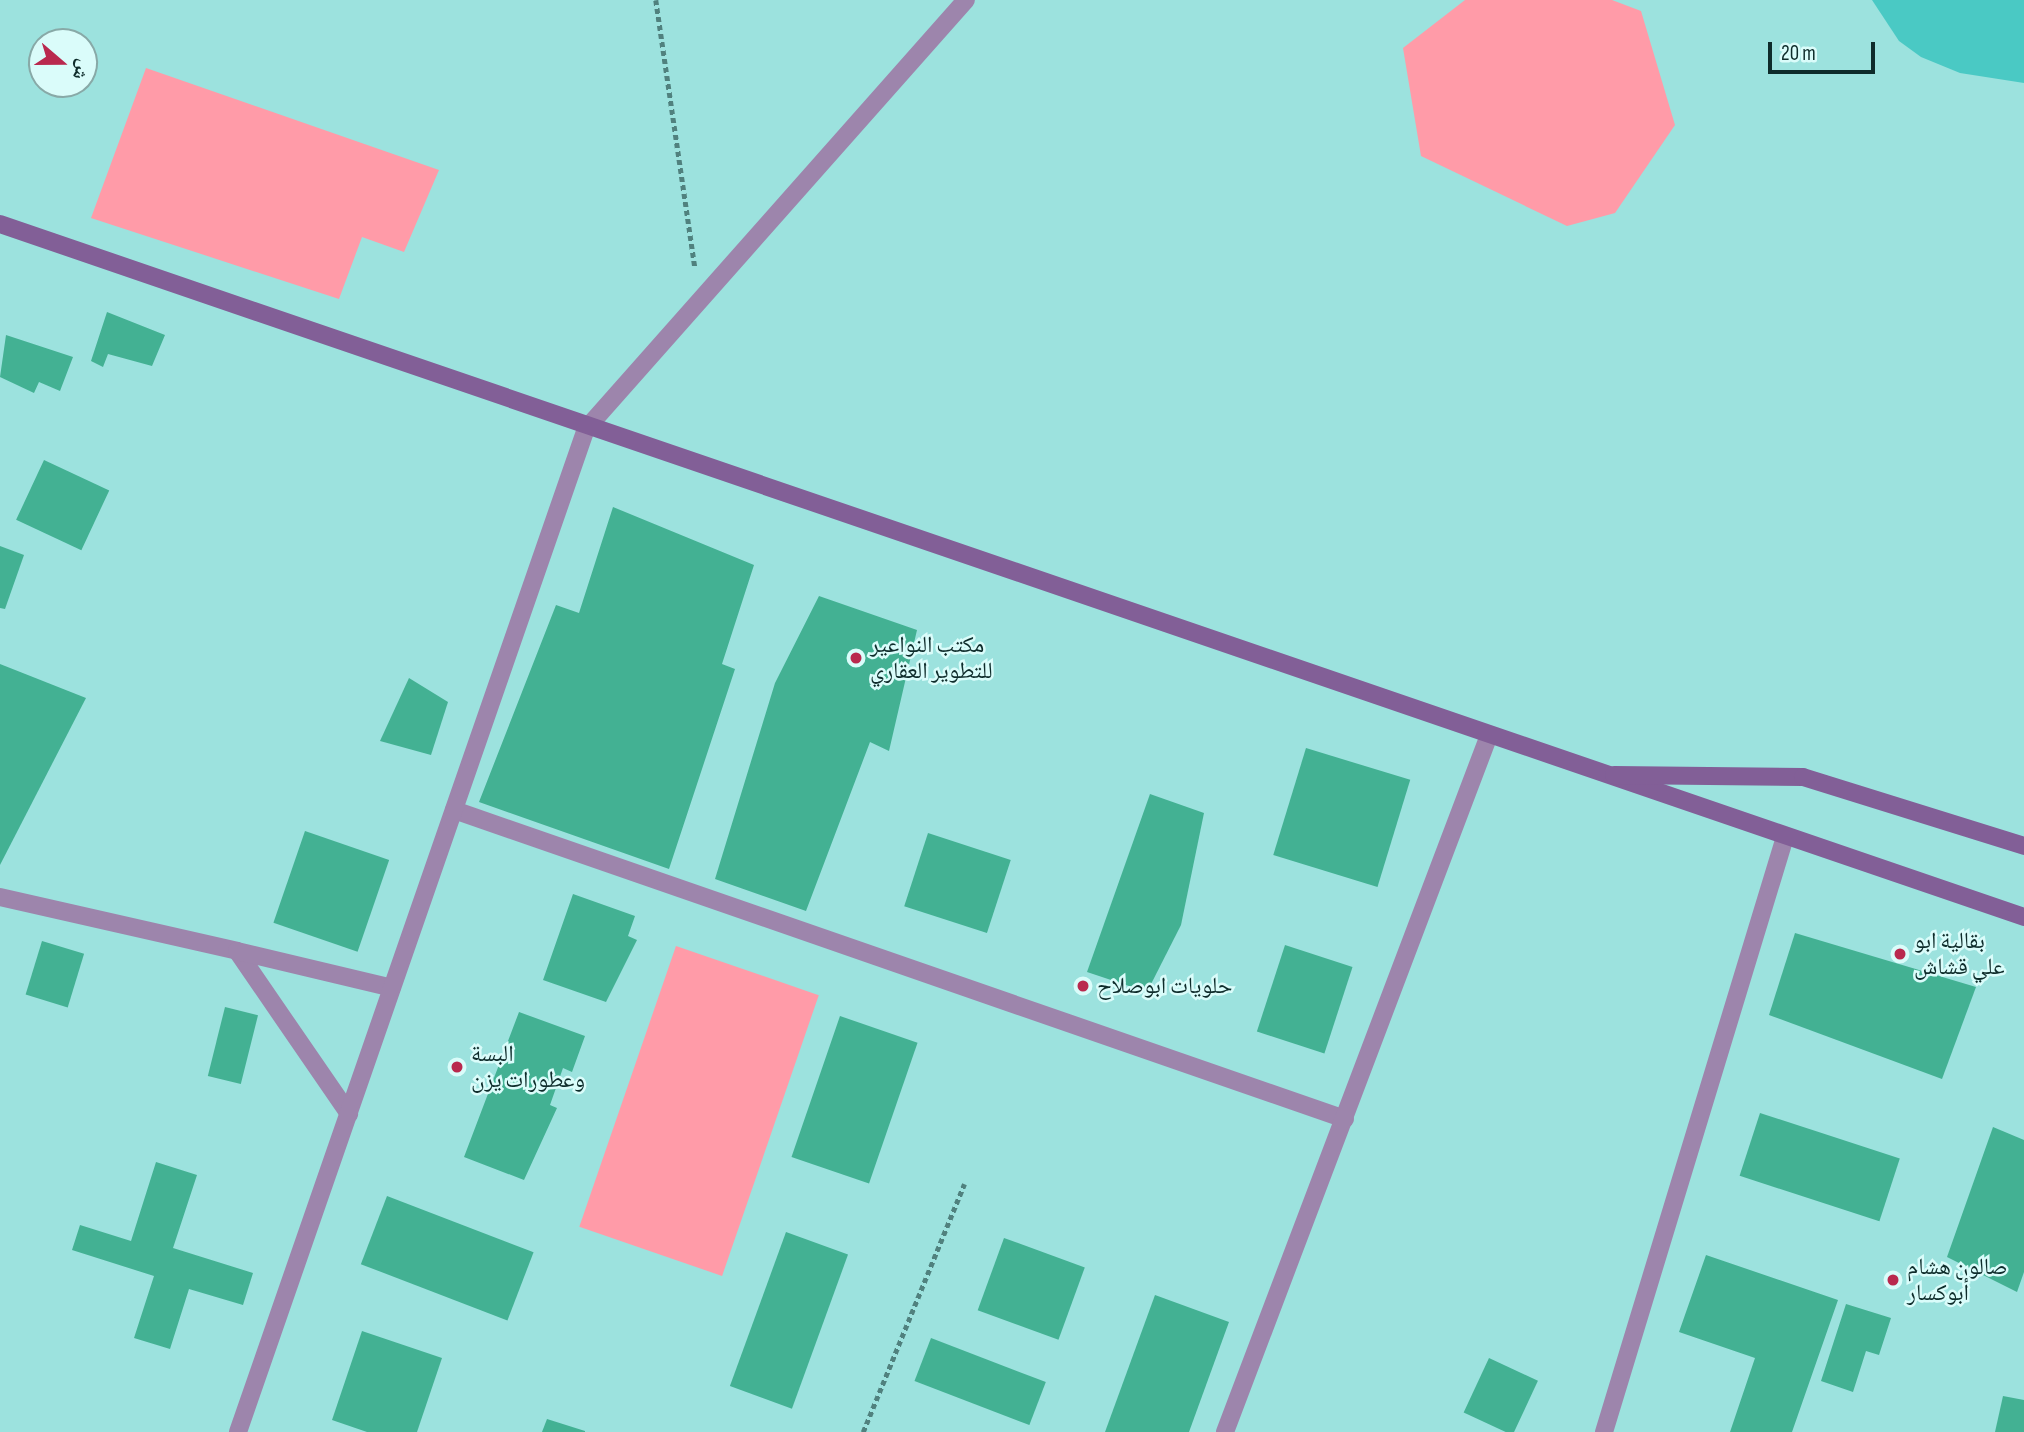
<!DOCTYPE html>
<meta charset="utf-8">
<style>
body{margin:0}
#map{position:relative;width:2024px;height:1432px;overflow:hidden;background:#9ce2de;font-family:"Sofia Sans Condensed","Noto Naskh Arabic",sans-serif}
div>[style]{position:absolute}
.green>*{inset:0;background:#ff9ba8;transform-origin:0 0}
.water>*{inset:0;background:#4ac9c4}
.building>*{inset:0;background:#43b193;transform-origin:0 0}
.path>*{height:4.5px;margin-top:-2.25px;transform-origin:0;background:repeating-linear-gradient(90deg,#50817e 0 5px,transparent 0 8.5px)}
.lane>*{height:18px;margin:-9px;padding:0 9px;transform-origin:9px;border-radius:9px;background:#9d85ac}
.street>*{height:18px;margin:-9px;padding:0 9px;transform-origin:9px;border-radius:9px;background:#9d85ac}
.secondary>*{height:18px;margin:-9px;padding:0 9px;transform-origin:9px;border-radius:9px;background:#825f97}
.dots>*{width:19px;height:19px;translate:-50% -50%;box-sizing:border-box;border:4px solid #dafcfa;border-radius:50%}
span{translate:-50% -50%;white-space:nowrap;text-align:center;line-height:1.15;-webkit-text-stroke:5px #dafcfa;paint-order:stroke}
.poi-label{font-size:23px;color:#0e2c2b}
.left{translate:0 -50%;text-align:left}
.north{position:absolute;left:28px;top:28px;width:70px;height:70px;box-sizing:border-box;background:#dafcfa;border:2px solid #88a9a7;border-radius:50%;rotate:110deg;font-size:19px;font-weight:700;line-height:28px;text-align:center;color:#0e2c2b}
.north::after{content:'';display:block;margin:auto;width:24px;height:32px;background:#b9294e;clip-path:polygon(50% 0,100% 100%,50% 72%,0 100%)}
.scale{position:absolute;left:1768px;top:42px;width:107px;height:32px;box-sizing:border-box;border:4px solid #0e2c2b;border-top:0;padding-left:9px;font-size:21px;line-height:24px;white-space:nowrap;color:#0e2c2b;-webkit-text-stroke:5px #dafcfa;paint-order:stroke}
</style>
<div id="map">
<div class="green">
<div style="clip-path:polygon(1465px 0,1612px 0,1641px 11px,1675px 125px,1615px 213px,1567px 226px,1421px 156px,1403px 48px)"></div>
<div style="clip-path:polygon(146px 68px,439px 170px,404px 252px,362px 237px,339px 299px,91px 218px)"></div>
<div style="left:676px;top:946px;width:151px;height:297px;rotate:19deg"></div>
</div>
<div class="water">
<div style="clip-path:polygon(1872px 0,2024px 0,2024px 83px,1960px 73px,1921px 57px,1899px 41px)"></div>
</div>
<div class="building">
<div style="clip-path:polygon(107px 312px,165px 335px,152px 366px,108px 354px,103px 367px,91px 361px)"></div>
<div style="clip-path:polygon(6px 335px,73px 357px,60px 391px,39px 382px,34px 393px,0 377px)"></div>
<div style="left:44px;top:460px;width:72px;height:66px;rotate:25deg"></div>
<div style="clip-path:polygon(613px 507px,754px 565px,722px 664px,735px 669px,669px 869px,479px 802px,556px 605px,579px 613px)"></div>
<div style="clip-path:polygon(0 546px,24px 555px,5px 609px,0 608px)"></div>
<div style="clip-path:polygon(819px 596px,917px 630px,889px 751px,870px 742px,806px 911px,715px 879px,775px 683px)"></div>
<div style="clip-path:polygon(0 664px,86px 698px,0 865px)"></div>
<div style="clip-path:polygon(409px 678px,448px 702px,431px 755px,380px 741px)"></div>
<div style="left:1306px;top:748px;width:109px;height:112px;rotate:17deg"></div>
<div style="clip-path:polygon(1150px 794px,1204px 813px,1181px 925px,1147px 992px,1087px 972px)"></div>
<div style="left:305px;top:831px;width:89px;height:97px;rotate:19deg"></div>
<div style="left:928px;top:833px;width:87px;height:77px;rotate:18deg"></div>
<div style="clip-path:polygon(573px 894px,635px 916px,628px 936px,637px 940px,606px 1002px,543px 980px)"></div>
<div style="clip-path:polygon(1795px 933px,1976px 987px,1942px 1079px,1769px 1015px)"></div>
<div style="left:42px;top:941px;width:44px;height:56px;rotate:17deg"></div>
<div style="left:1285px;top:945px;width:71px;height:91px;rotate:18deg"></div>
<div style="left:225px;top:1007px;width:34px;height:71px;rotate:14deg"></div>
<div style="clip-path:polygon(519px 1012px,585px 1036px,572px 1072px,563px 1068px,550px 1105px,557px 1108px,524px 1180px,464px 1157px)"></div>
<div style="left:840px;top:1016px;width:82px;height:149px;rotate:19deg"></div>
<div style="left:1760px;top:1113px;width:147px;height:66px;rotate:18deg"></div>
<div style="clip-path:polygon(1993px 1127px,2024px 1140px,2024px 1272px,2017px 1292px,1947px 1257px)"></div>
<div style="clip-path:polygon(156px 1162px,197px 1175px,173px 1248px,253px 1273px,243px 1305px,189px 1289px,170px 1349px,134px 1338px,154px 1276px,72px 1250px,80px 1225px,131px 1241px)"></div>
<div style="left:387px;top:1196px;width:157px;height:73px;rotate:21deg"></div>
<div style="left:786px;top:1232px;width:66px;height:164px;rotate:20deg"></div>
<div style="left:1004px;top:1238px;width:86px;height:77px;rotate:20deg"></div>
<div style="clip-path:polygon(1706px 1255px,1838px 1300px,1792px 1432px,1730px 1432px,1755px 1358px,1679px 1332px)"></div>
<div style="clip-path:polygon(1155px 1295px,1229px 1322px,1189px 1432px,1105px 1432px)"></div>
<div style="clip-path:polygon(1846px 1304px,1891px 1318px,1879px 1355px,1866px 1351px,1853px 1392px,1821px 1381px)"></div>
<div style="clip-path:polygon(362px 1331px,442px 1358px,417px 1432px,367px 1432px,332px 1420px)"></div>
<div style="left:931px;top:1338px;width:123px;height:46px;rotate:21deg"></div>
<div style="left:1489px;top:1358px;width:54px;height:60px;rotate:25deg"></div>
<div style="clip-path:polygon(2003px 1396px,2024px 1400px,2024px 1432px,1995px 1432px)"></div>
<div style="clip-path:polygon(547px 1419px,585px 1431px,585px 1432px,542px 1432px)"></div>
</div>
<div class="path">
<div style="left:656px;top:0;width:269px;rotate:81.7deg"></div>
<div style="left:863px;top:1432px;width:268px;rotate:-67.8deg"></div>
</div>
<div class="lane">
<div style="left:586px;top:429px;width:573px;rotate:-48.47deg"></div>
</div>
<div class="street">
<div style="left:454px;top:810px;width:943px;rotate:19.13deg"></div>
<div style="left:0;top:897px;width:243px;rotate:12.8deg"></div>
<div style="left:237px;top:951px;width:198px;rotate:55.5deg"></div>
<div style="left:237px;top:951px;width:159px;rotate:13.4deg"></div>
<div style="left:238px;top:1432px;width:1062px;rotate:-70.87deg"></div>
<div style="left:1225px;top:1432px;width:742px;rotate:-69.25deg"></div>
<div style="left:1604px;top:1432px;width:622px;rotate:-73.08deg"></div>
</div>
<div class="secondary">
<div style="left:0;top:224px;width:2139px;rotate:18.9deg"></div>
<div style="left:1614px;top:775px;width:189px;rotate:0.6deg"></div>
<div style="left:1803px;top:777px;width:232px;rotate:17.3deg"></div>
</div>
<div class="dots">
<div style="left:856px;top:658px;background:#b9294e"></div>
<div style="left:1900px;top:954px;background:#b9294e"></div>
<div style="left:1083px;top:986px;background:#b9294e"></div>
<div style="left:457px;top:1067px;background:#b9294e"></div>
<div style="left:1893px;top:1280px;background:#b9294e"></div>
</div>
<div class="poi-label">
<span class="left" style="left:870px;top:658px">مكتب النواعير<br>للتطوير العقاري</span>
<span class="left" style="left:1914px;top:954px">بقالية ابو<br>علي قشاش</span>
<span class="left" style="left:1097px;top:986px">حلويات ابوصلاح</span>
<span class="left" style="left:471px;top:1067px">البسة<br>وعطورات يزن</span>
<span class="left" style="left:1907px;top:1280px">صالون هشام<br>أبوكسار</span>
</div>
<div class="north">ش</div>
<div class="scale">20 m</div>
</div>
